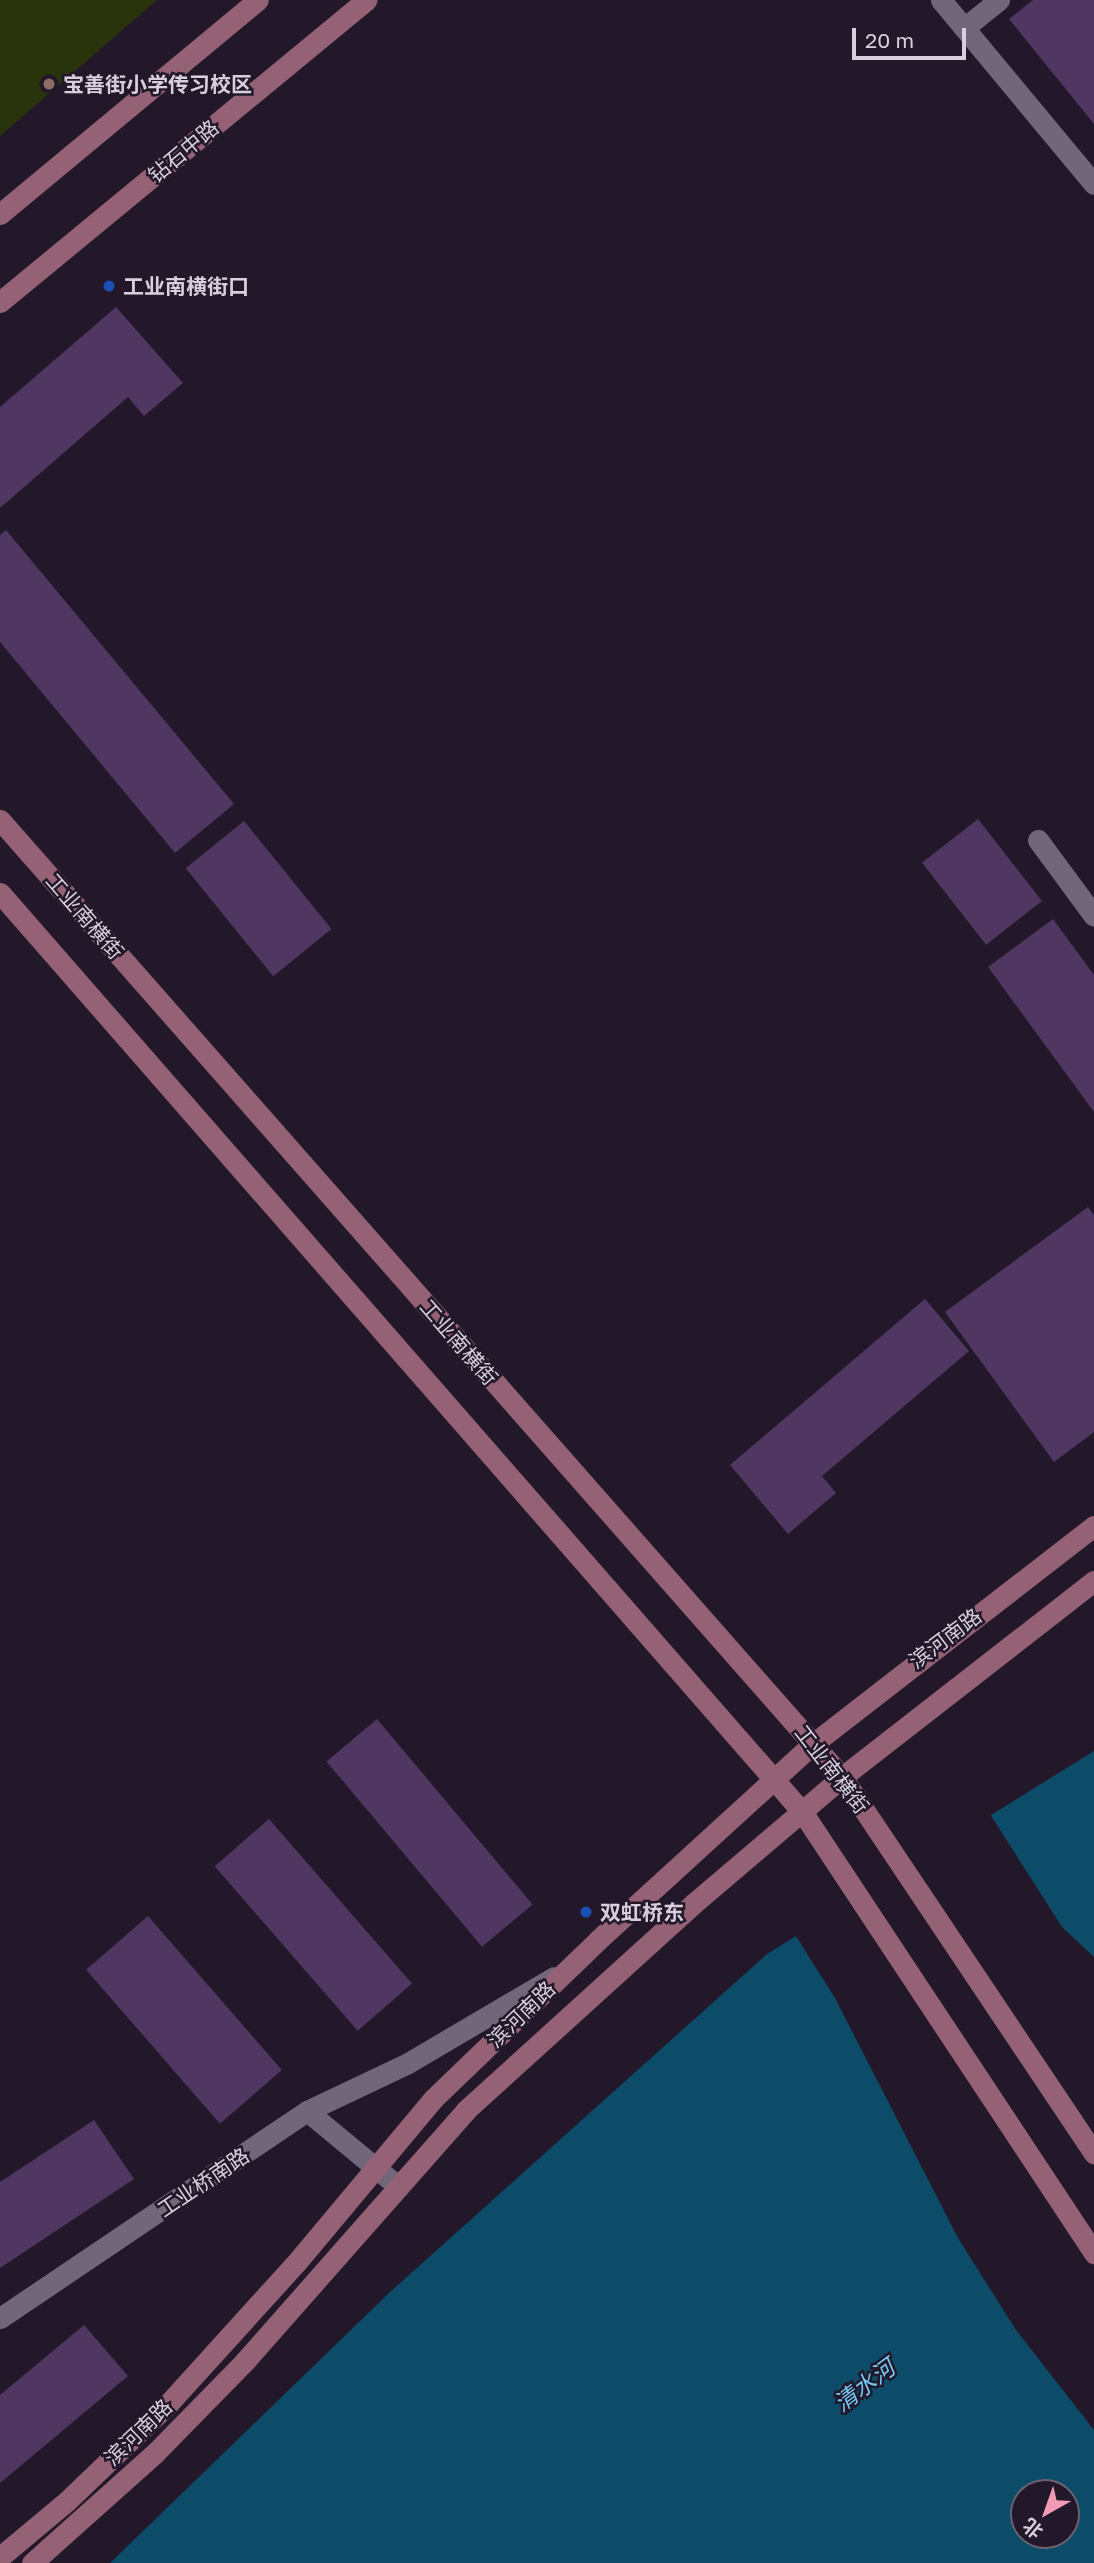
<!DOCTYPE html>
<html>
<head>
<meta charset="utf-8">
<style>
  body { margin:0 }
  #map { position:relative; width:1094px; height:2563px; overflow:hidden; background:#221829; font-family:"Golos Text","Noto Sans SC",sans-serif }
  div>[style] { position:absolute }
  [style*='--x'] { left:calc(var(--x)*1px); top:calc(var(--y)*1px); width:calc(var(--w)*1px); rotate:calc(var(--a)*1deg) }
  .green>* { inset:0; background:#29330c }
  .water>* { inset:0; background:#0c4c68 }
  .pier>* { inset:0; background:#221829 }
  .building>* { inset:0; background:#503761; transform-origin:0 0 }
  .service>* { height:21px; margin:-10.5px; padding:0 10.5px; transform-origin:10.5px; border-radius:10.5px; background:#71667a }
  .minor>* { height:21px; margin:-10.5px; padding:0 10.5px; transform-origin:10.5px; border-radius:10.5px; background:#71667a }
  .tertiary>* { height:21px; margin:-10.5px; padding:0 10.5px; transform-origin:10.5px; border-radius:10.5px; background:#71667a }
  .secondary>* { height:21px; margin:-10.5px; padding:0 10.5px; transform-origin:10.5px; border-radius:10.5px; background:#946274 }
  .dots>* { width:19px; height:19px; translate:-50% -50%; box-sizing:border-box; border:4px solid #221829; border-radius:50% }
  span { translate:-50% -50%; white-space:nowrap; text-align:center; line-height:1.15; -webkit-text-stroke:5px #221829; paint-order:stroke }
  .poi-label { font-size:21px; color:#d7d0dc; font-weight:700 }
  .left { translate:0 -50%; text-align:left }
  .street-label { font-size:21px; color:#d7d0dc }
  .water-label { font-size:23px; color:#73caf7; font-style:italic }
  .north { position:absolute; left:1010px; top:2479px; width:70px; height:70px; box-sizing:border-box; background:#221829; border:2px solid #6a6271; border-radius:50%; rotate:220deg; font-size:19px; font-weight:700; line-height:28px; text-align:center; color:#d7d0dc }
  .north::after { content:''; display:block; margin:auto; width:24px; height:32px; background:#f19ab3; clip-path:polygon(50% 0,100% 100%,50% 72%,0 100%) }
  .scale { position:absolute; left:852px; top:28px; width:114px; height:32px; box-sizing:border-box; border:4px solid #d7d0dc; border-top:0; padding-left:9px; font-size:21px; line-height:24px; white-space:nowrap; color:#d7d0dc; -webkit-text-stroke:5px #221829; paint-order:stroke }
</style>
</head>
<body>
<div id="map">
  <div class="green">
    <i style="clip-path:polygon(0 0,157px 0,0 136px)"></i>
  </div>
  <div class="water">
    <i style="clip-path:polygon(evenodd,1094px 1751px,1094px 2563px,110px 2563px,390px 2292px,767px 1954px,1094px 1751px,1024px 2493px,1066px 2493px,1066px 2535px,1024px 2535px,1024px 2493px)"></i>
  </div>
  <div class="pier">
    <i style="clip-path:polygon(988px 1811px,1062px 1927px,1094px 1957px,1094px 2430px,1016px 2330px,958px 2238px,835px 1998px,794px 1933px)"></i>
  </div>
  <div class="building">
    <i style="clip-path:polygon(1033px 0,1094px 0,1094px 124px,1009px 19px)"></i>
    <i style="clip-path:polygon(116px 307px,183px 383px,144px 416px,128px 397px,0 508px,0 407px)"></i>
    <i style="clip-path:polygon(6px 530px,234px 804px,175px 853px,0 642px,0 535px)"></i>
    <i style="left:978px;top:819px;width:104px;height:71px;rotate:52deg"></i>
    <i style="left:244px;top:821px;width:139px;height:75px;rotate:51deg"></i>
    <i style="clip-path:polygon(1053px 919px,1094px 975px,1094px 1112px,988px 967px)"></i>
    <i style="clip-path:polygon(1088px 1207px,1094px 1215px,1094px 1432px,1054px 1462px,945px 1312px)"></i>
    <i style="clip-path:polygon(925px 1299px,969px 1351px,822px 1476px,836px 1493px,788px 1534px,730px 1465px)"></i>
    <i style="left:377px;top:1719px;width:242px;height:66px;rotate:50deg"></i>
    <i style="left:269px;top:1819px;width:218px;height:72px;rotate:49deg"></i>
    <i style="left:148px;top:1916px;width:204px;height:82px;rotate:49deg"></i>
    <i style="clip-path:polygon(94px 2120px,134px 2179px,0 2268px,0 2182px)"></i>
    <i style="clip-path:polygon(84px 2325px,128px 2376px,0 2483px,0 2395px)"></i>
  </div>
  <div class="service">
    <i style="--x:307;--y:2111;--w:112;--a:-25.4"></i>
    <i style="--x:408;--y:2063;--w:169;--a:-30.5"></i>
  </div>
  <div class="minor">
    <i style="--x:964;--y:28;--w:45;--a:-38.7"></i>
    <i style="--x:1038;--y:840;--w:94;--a:53.6"></i>
  </div>
  <div class="tertiary">
    <i style="--x:941;--y:0;--w:239;--a:50.3"></i>
    <i style="--x:0;--y:2318;--w:370;--a:-34"></i>
    <i style="--x:307;--y:2111;--w:119;--a:39.6"></i>
  </div>
  <div class="secondary">
    <i style="--x:0;--y:214;--w:335;--a:-39.7"></i>
    <i style="--x:0;--y:302;--w:475;--a:-39.5"></i>
    <i style="--x:0;--y:820;--w:1275;--a:48.66"></i>
    <i style="--x:842;--y:1777;--w:453;--a:56.2"></i>
    <i style="--x:0;--y:893;--w:1221;--a:48.88"></i>
    <i style="--x:803;--y:1813;--w:528;--a:56.52"></i>
    <i style="--x:0;--y:2557;--w:87;--a:-39.9"></i>
    <i style="--x:67;--y:2501;--w:140;--a:-43.8"></i>
    <i style="--x:168;--y:2404;--w:190;--a:-47.8"></i>
    <i style="--x:296;--y:2263;--w:214;--a:-50.1"></i>
    <i style="--x:433;--y:2099;--w:229;--a:-43.9"></i>
    <i style="--x:598;--y:1940;--w:292;--a:-42.4"></i>
    <i style="--x:814;--y:1743;--w:354;--a:-37.8"></i>
    <i style="--x:32;--y:2563;--w:166;--a:-41.8"></i>
    <i style="--x:156;--y:2452;--w:127;--a:-45.6"></i>
    <i style="--x:245;--y:2361;--w:334;--a:-48.6"></i>
    <i style="--x:466;--y:2110;--w:307;--a:-42.2"></i>
    <i style="--x:693;--y:1904;--w:196;--a:-40.4"></i>
    <i style="--x:842;--y:1777;--w:319;--a:-37.9"></i>
  </div>
  <div class="dots">
    <i style="left:49px;top:84px;background:#8d6e63"></i>
    <i style="left:109px;top:286px;background:#1a4fb4"></i>
    <i style="left:586px;top:1912px;background:#1a4fb4"></i>
  </div>
  <div class="poi-label">
    <span class="left" style="left:63px;top:84px">宝善街小学传习校区</span>
    <span class="left" style="left:123px;top:286px">工业南横街口</span>
    <span class="left" style="left:600px;top:1912px">双虹桥东</span>
  </div>
  <div class="street-label">
    <span style="left:183px;top:151px;rotate:-40deg">钻石中路</span>
    <span style="left:85px;top:916px;rotate:49deg">工业南横街</span>
    <span style="left:459px;top:1342px;rotate:49deg">工业南横街</span>
    <span style="left:945px;top:1638px;rotate:-37deg">滨河南路</span>
    <span style="left:832px;top:1769px;rotate:52deg">工业南横街</span>
    <span style="left:521px;top:2014px;rotate:-44deg">滨河南路</span>
    <span style="left:203px;top:2182px;rotate:-34deg">工业桥南路</span>
    <span style="left:138px;top:2432px;rotate:-44deg">滨河南路</span>
  </div>
  <div class="water-label">
    <span style="left:864px;top:2385px;rotate:-37deg">清水河</span>
  </div>
  <div class="north">北</div>
  <div class="scale">20 m</div>
</div>
</body>
</html>
